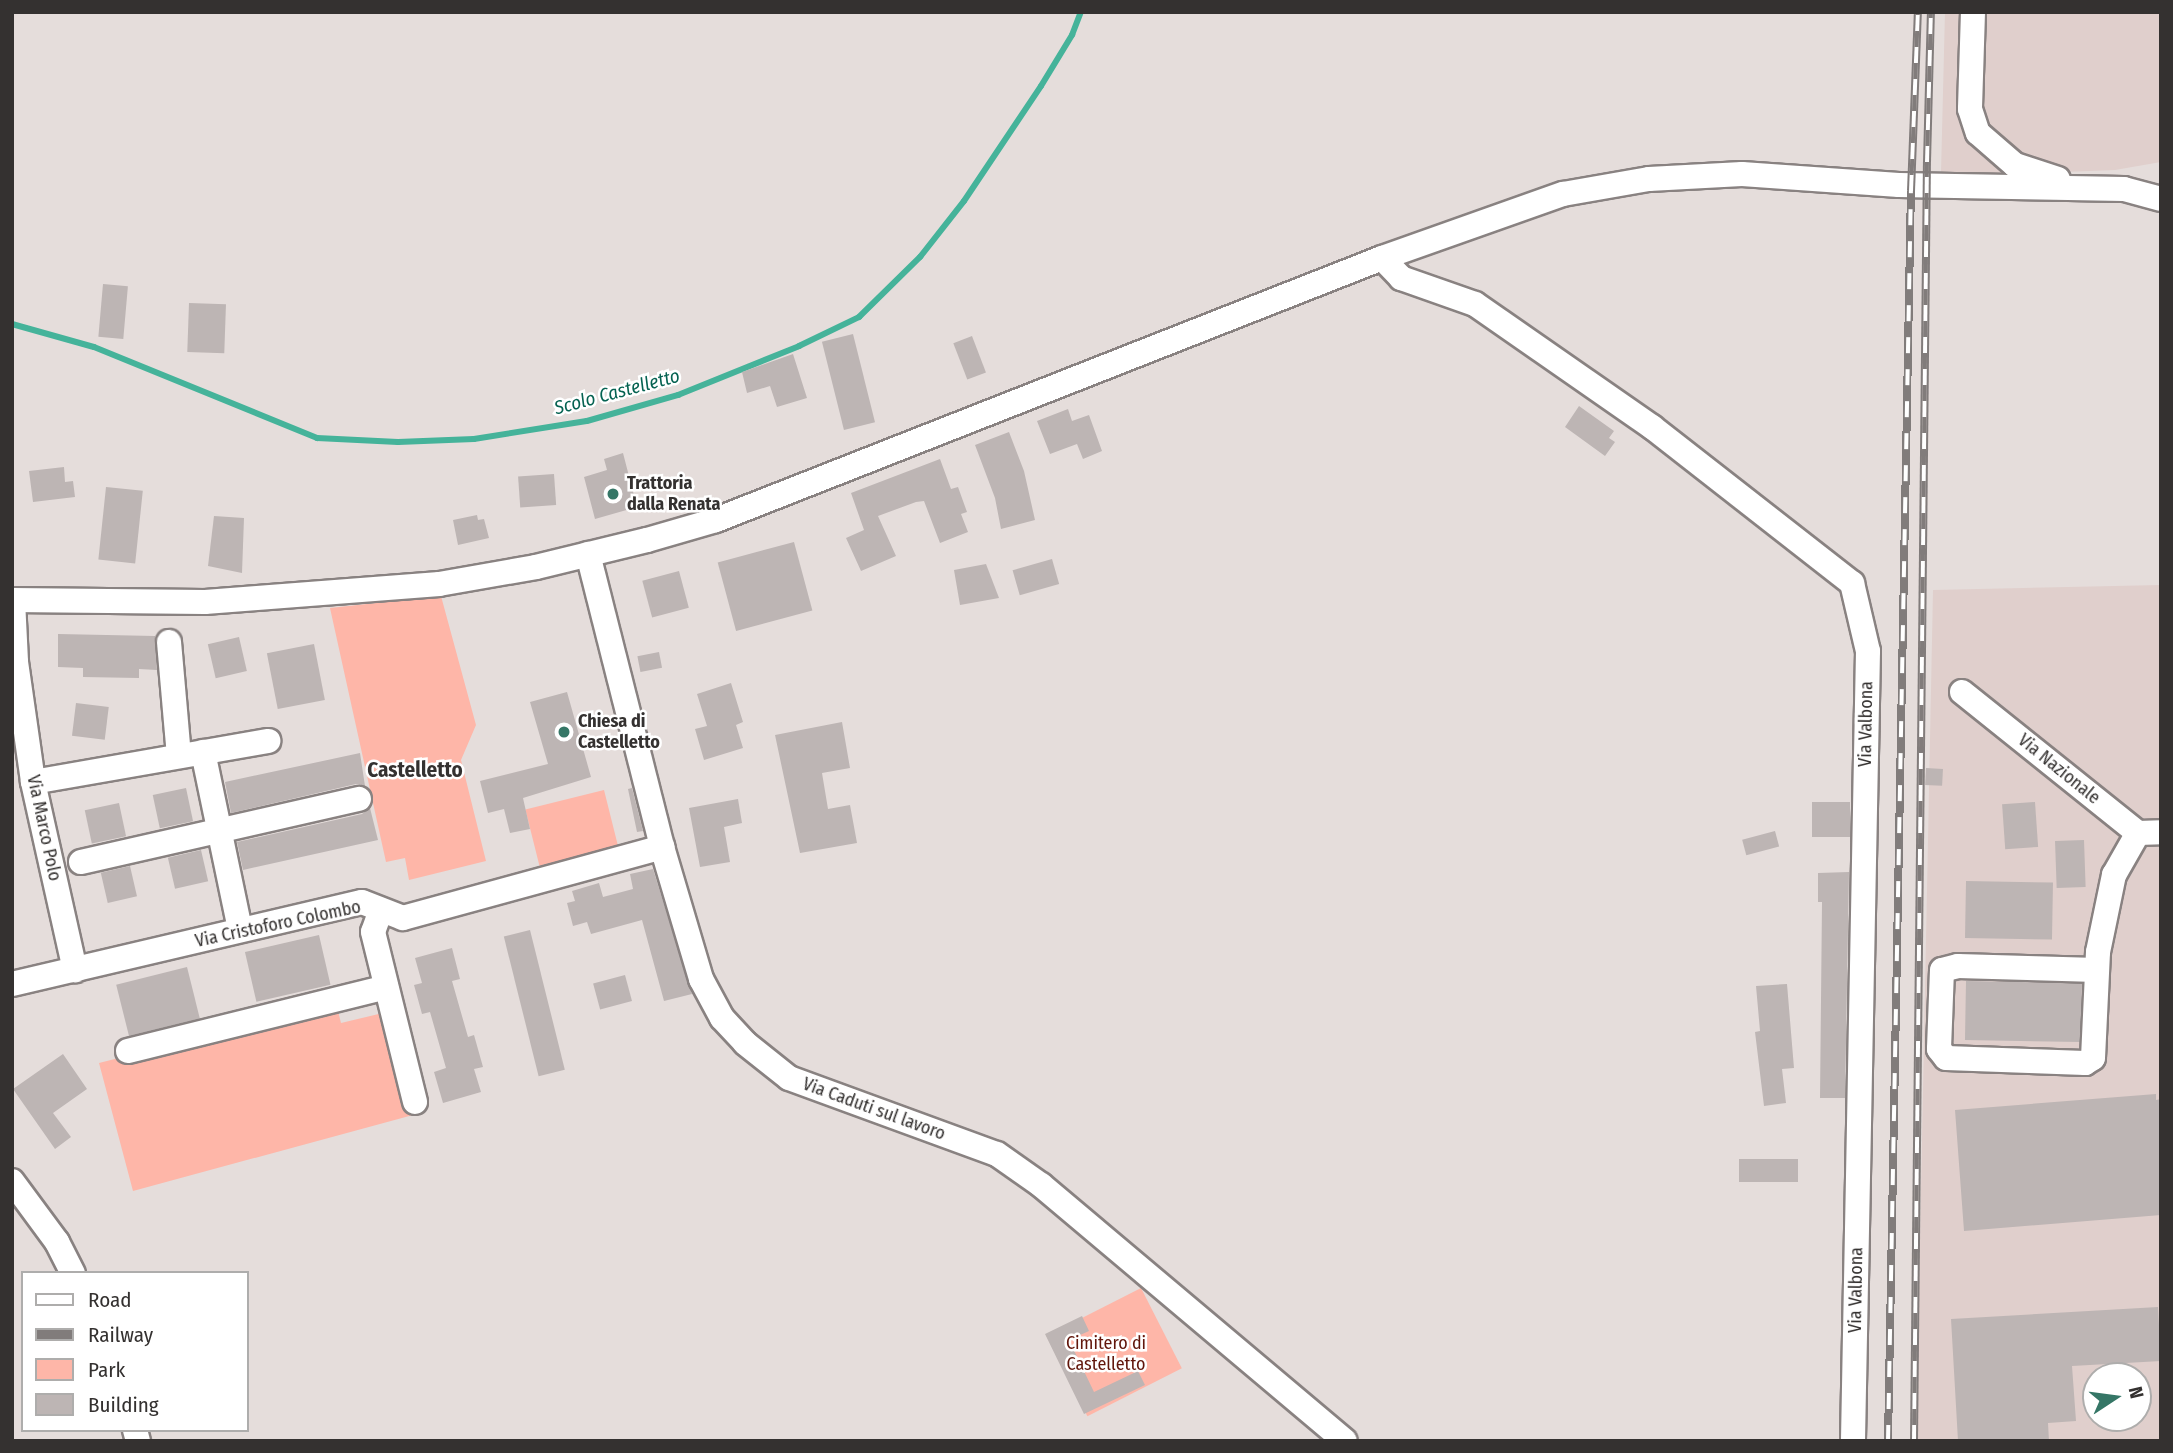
<!DOCTYPE html>
<html>
<head>
<meta charset="utf-8">
<style>
  body { margin:0 }
  #map { position:relative; width:2173px; height:1453px; overflow:hidden; background:#e5dddb; font-family:"Fira Sans Condensed",sans-serif }
  div>[style] { position:absolute }
  [style*='--x'] { left:calc(var(--x)*1px); top:calc(var(--y)*1px); width:calc(var(--w)*1px); rotate:calc(var(--a)*1deg) }
  .built>* { inset:0; background:#e0cfcc }
  .green>* { inset:0; background:#feb6a8; transform-origin:0 0 }
  .stream>* { height:6px; margin:-3px; padding:0 3px; transform-origin:3px; border-radius:3px; background:#45b39a }
  .building>* { inset:0; background:#bdb5b4; transform-origin:0 0 }
  .roads { filter:drop-shadow(2px 0 #898281) drop-shadow(-2px 0 #898281) drop-shadow(0 2px #898281) drop-shadow(0 -2px #898281) }
  .minor>* { height:24px; margin:-12px; padding:0 12px; transform-origin:12px; border-radius:12px; background:#fff }
  .rail>* { height:8px; margin-top:-4px; transform-origin:0; background:repeating-linear-gradient(90deg,#fff 0 16px,#817c7b 0 32px); box-sizing:border-box; border-block:2px solid #817c7b }
  .dots>* { width:19px; height:19px; translate:-50% -50%; box-sizing:border-box; border:4px solid #fff; border-radius:50% }
  span { translate:-50% -50%; white-space:nowrap; text-align:center; line-height:1.15; -webkit-text-stroke:5px #fff; paint-order:stroke }
  .poi-label { font-size:18px; color:#343130; font-weight:700 }
  .left { translate:0 -50%; text-align:left }
  .street-label { font-size:18px; color:#343130 }
  .park-label { font-size:18px; color:#61160b }
  .water-label { font-size:19px; color:#056251; font-style:italic }
  .quarter-label { font-size:21px; color:#343130; font-weight:700 }
  .frame { position:absolute; inset:0; border:14px solid #343130; pointer-events:none }
  .legend { position:absolute; left:21px; top:1271px; width:228px; height:161px; box-sizing:border-box; background:#fff; border:2px solid #aeadac; margin:0; padding:9px 12px; list-style:none; font-size:21px; color:#343130 }
  .legend li { display:flex; align-items:center; gap:14px; height:35px }
  .legend b { width:35px; border:2px solid #aeadac }
  .north { position:absolute; left:2082px; top:1362px; width:70px; height:70px; box-sizing:border-box; background:#fff; border:2px solid #aeadac; border-radius:50%; rotate:77deg; font-size:19px; font-weight:700; line-height:28px; text-align:center; color:#343130 }
  .north::after { content:''; display:block; margin:auto; width:24px; height:32px; background:#357666; clip-path:polygon(50% 0,100% 100%,50% 72%,0 100%) }
</style>
</head>
<body>
<div id="map">
  <div class="built">
    <i style="clip-path:polygon(1945px 12px,2161px 12px,2161px 162px,2115px 170px,2012px 174px,1941px 173px)"></i>
    <i style="clip-path:polygon(evenodd,2161px 585px,2161px 1441px,1916px 1441px,1933px 590px,2161px 585px,2096px 1376px,2138px 1376px,2138px 1418px,2096px 1418px,2096px 1376px)"></i>
  </div>
  <div class="green">
    <i style="clip-path:polygon(441px 596px,476px 725px,461px 760px,486px 861px,409px 880px,405px 858px,386px 862px,330px 608px)"></i>
    <i style="left:604px;top:790px;width:58px;height:81px;rotate:76deg"></i>
    <i style="clip-path:polygon(336px 1003px,341px 1023px,387px 1012px,413px 1115px,133px 1191px,99px 1063px)"></i>
    <i style="left:1141px;top:1288px;width:90px;height:106px;rotate:63deg"></i>
  </div>
  <div class="stream">
    <i style="--x:12;--y:324;--w:85;--a:15.7"></i>
    <i style="--x:94;--y:347;--w:241;--a:22.2"></i>
    <i style="--x:317;--y:438;--w:81;--a:2.8"></i>
    <i style="--x:398;--y:442;--w:76;--a:-2.3"></i>
    <i style="--x:474;--y:439;--w:114;--a:-9.1"></i>
    <i style="--x:587;--y:421;--w:95;--a:-15.9"></i>
    <i style="--x:678;--y:395;--w:131;--a:-22"></i>
    <i style="--x:799;--y:346;--w:67;--a:-25.8"></i>
    <i style="--x:859;--y:317;--w:86;--a:-44.5"></i>
    <i style="--x:920;--y:257;--w:71;--a:-51.8"></i>
    <i style="--x:964;--y:201;--w:138;--a:-56.2"></i>
    <i style="--x:1041;--y:86;--w:60;--a:-58.7"></i>
    <i style="--x:1072;--y:35;--w:25;--a:-69"></i>
  </div>
  <div class="building">
    <i style="left:103px;top:284px;width:25px;height:53px;rotate:5deg"></i>
    <i style="left:189px;top:303px;width:37px;height:49px;rotate:2deg"></i>
    <i style="left:853px;top:334px;width:91px;height:32px;rotate:76deg"></i>
    <i style="left:972px;top:336px;width:39px;height:20px;rotate:69deg"></i>
    <i style="clip-path:polygon(793px 354px,807px 398px,777px 407px,770px 386px,747px 393px,742px 372px)"></i>
    <i style="clip-path:polygon(1579px 406px,1614px 431px,1609px 438px,1615px 442px,1605px 456px,1565px 427px)"></i>
    <i style="clip-path:polygon(1068px 409px,1072px 421px,1089px 415px,1102px 451px,1083px 459px,1077px 444px,1050px 454px,1037px 421px)"></i>
    <i style="clip-path:polygon(1009px 432px,1024px 471px,1035px 520px,1001px 529px,995px 498px,975px 445px)"></i>
    <i style="clip-path:polygon(623px 453px,637px 507px,595px 519px,584px 477px,607px 470px,604px 459px)"></i>
    <i style="clip-path:polygon(940px 459px,951px 489px,958px 487px,967px 512px,961px 514px,968px 532px,940px 543px,924px 501px,916px 502px,878px 516px,896px 556px,861px 571px,846px 538px,864px 530px,851px 493px)"></i>
    <i style="clip-path:polygon(64px 467px,65px 482px,73px 481px,75px 497px,33px 502px,29px 471px)"></i>
    <i style="left:554px;top:474px;width:31px;height:36px;rotate:86deg"></i>
    <i style="left:106px;top:487px;width:37px;height:73px;rotate:6deg"></i>
    <i style="clip-path:polygon(477px 515px,478px 520px,484px 519px,489px 538px,458px 545px,453px 520px)"></i>
    <i style="clip-path:polygon(214px 516px,244px 518px,242px 573px,208px 566px)"></i>
    <i style="left:794px;top:542px;width:71px;height:79px;rotate:75deg"></i>
    <i style="left:1052px;top:559px;width:26px;height:41px;rotate:74deg"></i>
    <i style="clip-path:polygon(986px 564px,999px 598px,960px 605px,954px 570px)"></i>
    <i style="left:679px;top:571px;width:38px;height:38px;rotate:75deg"></i>
    <i style="clip-path:polygon(58px 634px,155px 636px,157px 670px,139px 669px,139px 678px,83px 677px,83px 668px,58px 667px)"></i>
    <i style="left:239px;top:637px;width:35px;height:32px;rotate:77deg"></i>
    <i style="left:314px;top:644px;width:57px;height:48px;rotate:79deg"></i>
    <i style="left:659px;top:652px;width:16px;height:22px;rotate:79deg"></i>
    <i style="clip-path:polygon(731px 683px,743px 722px,736px 725px,743px 748px,704px 760px,695px 729px,707px 726px,697px 694px)"></i>
    <i style="clip-path:polygon(567px 692px,591px 777px,523px 798px,530px 829px,510px 833px,504px 809px,488px 813px,480px 781px,548px 764px,530px 702px)"></i>
    <i style="left:76px;top:703px;width:33px;height:33px;rotate:7deg"></i>
    <i style="clip-path:polygon(842px 722px,850px 768px,822px 773px,828px 809px,850px 805px,857px 843px,800px 853px,775px 735px)"></i>
    <i style="clip-path:polygon(360px 753px,365px 786px,356px 784px,231px 813px,225px 782px)"></i>
    <i style="left:1926px;top:768px;width:17px;height:17px;rotate:3deg"></i>
    <i style="left:186px;top:788px;width:34px;height:34px;rotate:78deg"></i>
    <i style="clip-path:polygon(632px 788px,643px 831px,637px 832px,628px 789px)"></i>
    <i style="clip-path:polygon(738px 799px,742px 823px,724px 827px,730px 862px,700px 867px,689px 808px)"></i>
    <i style="left:1850px;top:802px;width:35px;height:38px;rotate:90deg"></i>
    <i style="left:2035px;top:802px;width:45px;height:33px;rotate:86deg"></i>
    <i style="left:119px;top:803px;width:34px;height:35px;rotate:78deg"></i>
    <i style="clip-path:polygon(370px 808px,378px 840px,243px 870px,237px 842px,362px 814px)"></i>
    <i style="left:1775px;top:831px;width:16px;height:34px;rotate:75deg"></i>
    <i style="left:2084px;top:840px;width:47px;height:29px;rotate:88deg"></i>
    <i style="left:201px;top:850px;width:32px;height:34px;rotate:77deg"></i>
    <i style="left:130px;top:866px;width:31px;height:30px;rotate:77deg"></i>
    <i style="clip-path:polygon(653px 869px,692px 994px,664px 1001px,642px 920px,591px 934px,587px 922px,573px 926px,567px 903px,575px 901px,572px 891px,599px 883px,603px 897px,633px 889px,630px 874px)"></i>
    <i style="clip-path:polygon(1849px 872px,1845px 1098px,1820px 1098px,1822px 902px,1818px 902px,1818px 873px)"></i>
    <i style="left:1966px;top:881px;width:87px;height:57px;rotate:1deg"></i>
    <i style="left:530px;top:930px;width:144px;height:27px;rotate:76deg"></i>
    <i style="left:319px;top:935px;width:51px;height:76px;rotate:77deg"></i>
    <i style="clip-path:polygon(452px 948px,460px 979px,452px 981px,468px 1037px,474px 1035px,483px 1067px,474px 1069px,481px 1092px,443px 1103px,434px 1072px,446px 1068px,430px 1012px,422px 1014px,414px 985px,422px 983px,415px 958px)"></i>
    <i style="left:187px;top:967px;width:53px;height:73px;rotate:76deg"></i>
    <i style="left:625px;top:975px;width:27px;height:33px;rotate:75deg"></i>
    <i style="left:1966px;top:981px;width:116px;height:59px;rotate:1deg"></i>
    <i style="clip-path:polygon(1787px 984px,1794px 1068px,1782px 1069px,1786px 1103px,1764px 1106px,1755px 1032px,1760px 1031px,1756px 986px)"></i>
    <i style="clip-path:polygon(63px 1054px,87px 1089px,53px 1113px,71px 1137px,55px 1149px,13px 1089px)"></i>
    <i style="clip-path:polygon(2156px 1094px,2156px 1100px,2161px 1099px,2161px 1215px,1964px 1231px,1955px 1110px)"></i>
    <i style="left:1798px;top:1159px;width:23px;height:59px;rotate:90deg"></i>
    <i style="clip-path:polygon(2158px 1307px,2161px 1361px,2072px 1366px,2076px 1421px,2048px 1423px,2049px 1441px,1958px 1441px,1951px 1319px)"></i>
    <i style="clip-path:polygon(1082px 1316px,1089px 1331px,1069px 1340px,1094px 1392px,1138px 1371px,1145px 1385px,1084px 1414px,1045px 1334px)"></i>
  </div>
  <div class="roads">
    <div class="minor">
      <i style="--x:1973;--y:12;--w:97;--a:91.8"></i>
      <i style="--x:1970;--y:109;--w:25;--a:72"></i>
      <i style="--x:1978;--y:133;--w:49;--a:40.9"></i>
      <i style="--x:2015;--y:165;--w:45;--a:18"></i>
      <i style="--x:1382;--y:258;--w:28;--a:46"></i>
      <i style="--x:1401;--y:278;--w:78;--a:19.4"></i>
      <i style="--x:1475;--y:304;--w:216;--a:34.8"></i>
      <i style="--x:1652;--y:427;--w:254;--a:38"></i>
      <i style="--x:1852;--y:583;--w:70;--a:76.8"></i>
      <i style="--x:1868;--y:651;--w:790;--a:91.09"></i>
      <i style="--x:588;--y:554;--w:302;--a:75.8"></i>
      <i style="--x:662;--y:847;--w:138;--a:73.5"></i>
      <i style="--x:701;--y:979;--w:44;--a:61.7"></i>
      <i style="--x:722;--y:1018;--w:34;--a:47"></i>
      <i style="--x:745;--y:1043;--w:56;--a:38.5"></i>
      <i style="--x:789;--y:1078;--w:221;--a:20.1"></i>
      <i style="--x:997;--y:1154;--w:54;--a:35.2"></i>
      <i style="--x:1041;--y:1185;--w:397;--a:40.1"></i>
      <i style="--x:12;--y:600;--w:193;--a:0.6"></i>
      <i style="--x:205;--y:602;--w:235;--a:-4.4"></i>
      <i style="--x:439;--y:584;--w:98;--a:-9.9"></i>
      <i style="--x:536;--y:567;--w:114;--a:-13.7"></i>
      <i style="--x:647;--y:540;--w:72;--a:-16.2"></i>
      <i style="--x:716;--y:520;--w:716;--a:-21.47"></i>
      <i style="--x:1382;--y:258;--w:192;--a:-19.5"></i>
      <i style="--x:1563;--y:194;--w:87;--a:-9.9"></i>
      <i style="--x:1649;--y:179;--w:93;--a:-3.1"></i>
      <i style="--x:1742;--y:174;--w:157;--a:4"></i>
      <i style="--x:1899;--y:185;--w:225;--a:1"></i>
      <i style="--x:2124;--y:189;--w:38;--a:15"></i>
      <i style="--x:13;--y:600;--w:62;--a:87.2"></i>
      <i style="--x:16;--y:662;--w:121;--a:81.9"></i>
      <i style="--x:33;--y:782;--w:193;--a:77.4"></i>
      <i style="--x:169;--y:642;--w:114;--a:85"></i>
      <i style="--x:1962;--y:692;--w:226;--a:38.7"></i>
      <i style="--x:2138;--y:833;--w:23;--a:-2"></i>
      <i style="--x:203;--y:752;--w:181;--a:78.2"></i>
      <i style="--x:33;--y:782;--w:239;--a:-9.9"></i>
      <i style="--x:81;--y:862;--w:285;--a:-12.8"></i>
      <i style="--x:381;--y:910;--w:23;--a:110"></i>
      <i style="--x:373;--y:932;--w:175;--a:76.1"></i>
      <i style="--x:2097;--y:970;--w:139;--a:-178.4"></i>
      <i style="--x:1958;--y:966;--w:16;--a:166"></i>
      <i style="--x:1942;--y:970;--w:79;--a:92.2"></i>
      <i style="--x:1939;--y:1049;--w:11;--a:52"></i>
      <i style="--x:1946;--y:1058;--w:139;--a:2.1"></i>
      <i style="--x:2085;--y:1063;--w:9;--a:-32"></i>
      <i style="--x:2093;--y:1058;--w:106;--a:-87.3"></i>
      <i style="--x:2098;--y:952;--w:79;--a:-78.3"></i>
      <i style="--x:2114;--y:875;--w:48;--a:-60.3"></i>
      <i style="--x:12;--y:984;--w:359;--a:-13.2"></i>
      <i style="--x:362;--y:902;--w:44;--a:21.3"></i>
      <i style="--x:403;--y:918;--w:269;--a:-15.3"></i>
      <i style="--x:128;--y:1051;--w:266;--a:-13.9"></i>
      <i style="--x:12;--y:1181;--w:76;--a:53.6"></i>
      <i style="--x:57;--y:1242;--w:35;--a:63"></i>
      <i style="--x:135;--y:1430;--w:11;--a:75"></i>
    </div>
  </div>
  <div class="rail">
    <i style="--x:1888;--y:1441;--w:1250;--a:-88.95"></i>
    <i style="--x:1911;--y:191;--w:179;--a:-87.8"></i>
    <i style="--x:1914;--y:1441;--w:1279;--a:-89.42"></i>
    <i style="--x:1927;--y:162;--w:150;--a:-88.5"></i>
  </div>
  <div class="dots">
    <i style="left:613px;top:494px;background:#357666"></i>
    <i style="left:564px;top:732px;background:#357666"></i>
  </div>
  <div class="poi-label">
    <span class="left" style="left:627px;top:494px">Trattoria<br>dalla Renata</span>
    <span class="left" style="left:578px;top:732px">Chiesa di<br>Castelletto</span>
  </div>
  <div class="street-label">
    <span style="left:1866px;top:724px;rotate:-89deg">Via Valbona</span>
    <span style="left:2059px;top:769px;rotate:39deg">Via Nazionale</span>
    <span style="left:44px;top:828px;rotate:78deg">Via Marco Polo</span>
    <span style="left:278px;top:924px;rotate:-12deg">Via Cristoforo Colombo</span>
    <span style="left:874px;top:1109px;rotate:20deg">Via Caduti sul lavoro</span>
    <span style="left:1856px;top:1290px;rotate:-89deg">Via Valbona</span>
  </div>
  <div class="park-label">
    <span style="left:1106px;top:1354px">Cimitero di<br>Castelletto</span>
  </div>
  <div class="water-label">
    <span style="left:617px;top:392px;rotate:-15deg">Scolo Castelletto</span>
  </div>
  <div class="quarter-label">
    <span style="left:415px;top:770px">Castelletto</span>
  </div>
  <div class="frame"></div>
  <ul class="legend">
  <li><b style="height:9px;background:#fff"></b>Road</li>
  <li><b style="height:9px;background:#817c7b"></b>Railway</li>
  <li><b style="height:19px;background:#feb6a8"></b>Park</li>
  <li><b style="height:19px;background:#bdb5b4"></b>Building</li>
  </ul>
  <div class="north">N</div>
</div>
</body>
</html>
